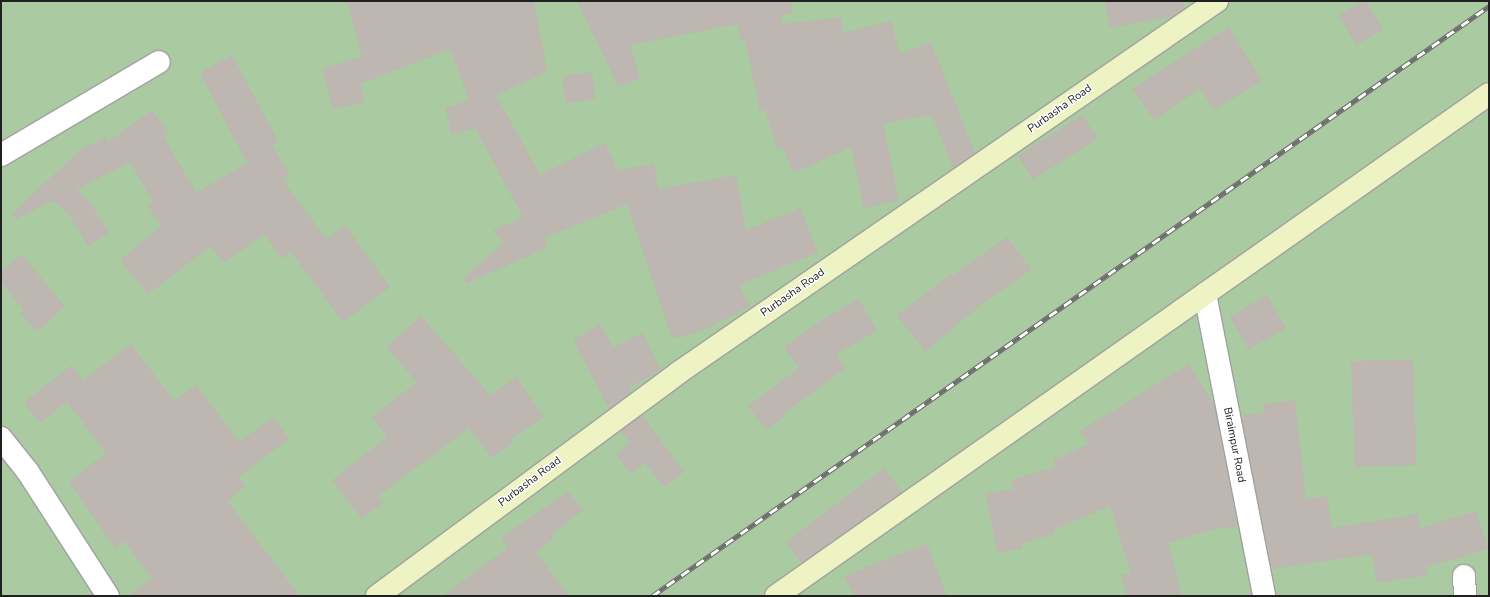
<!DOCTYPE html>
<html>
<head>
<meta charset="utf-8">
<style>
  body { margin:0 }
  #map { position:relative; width:1490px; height:597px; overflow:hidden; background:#f0eee8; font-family:"Nunito Sans",sans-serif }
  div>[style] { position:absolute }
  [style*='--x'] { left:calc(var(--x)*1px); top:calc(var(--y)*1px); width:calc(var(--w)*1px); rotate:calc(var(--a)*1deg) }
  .forest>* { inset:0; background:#aacaa1; transform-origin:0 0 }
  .building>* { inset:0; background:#bdb6b1; transform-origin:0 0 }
  .roads { filter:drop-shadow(1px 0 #a1a1a1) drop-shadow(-1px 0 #a1a1a1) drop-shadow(0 1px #a1a1a1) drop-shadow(0 -1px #a1a1a1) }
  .street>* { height:22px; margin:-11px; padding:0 11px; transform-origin:11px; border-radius:11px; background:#fff }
  .secondary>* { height:22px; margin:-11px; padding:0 11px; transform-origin:11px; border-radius:11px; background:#edf3c2 }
  .rail>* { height:4.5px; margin-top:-2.25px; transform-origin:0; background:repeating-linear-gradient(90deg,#fff 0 9px,#6e6e6e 0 18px); box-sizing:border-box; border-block:1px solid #6e6e6e }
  span { translate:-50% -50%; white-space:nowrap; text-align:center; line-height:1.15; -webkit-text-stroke:3px #fff; paint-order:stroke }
  .street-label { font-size:11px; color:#202020 }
  .frame { position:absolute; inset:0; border:2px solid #202020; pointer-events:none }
</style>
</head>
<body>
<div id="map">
  <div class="forest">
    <i style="left:1px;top:1px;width:1488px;height:595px"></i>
  </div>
  <div class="building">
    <i style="clip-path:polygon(347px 1px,534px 1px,547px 72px,496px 95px,540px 175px,605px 143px,618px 170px,654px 164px,658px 189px,736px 175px,746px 230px,800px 208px,818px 252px,739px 285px,750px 306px,700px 332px,672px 338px,627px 204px,544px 238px,548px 247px,467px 283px,464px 278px,503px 243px,493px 230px,523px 217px,475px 128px,452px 135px,445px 108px,469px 100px,450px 49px,360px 84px,365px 102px,333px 110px,322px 68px,362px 57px)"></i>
    <i style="clip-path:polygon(577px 1px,791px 1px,793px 13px,781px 15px,782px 24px,841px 17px,843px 33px,891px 21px,900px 54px,931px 42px,975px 153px,953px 168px,932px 115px,883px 123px,899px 200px,864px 208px,851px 147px,794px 173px,782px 147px,777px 149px,765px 110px,760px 111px,745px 40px,740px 40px,738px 24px,630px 45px,640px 79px,618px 86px)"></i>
    <i style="clip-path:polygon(1105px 1px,1183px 1px,1184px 9px,1174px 16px,1110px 28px)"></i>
    <i style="clip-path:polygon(1363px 1px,1366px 1px,1383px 30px,1356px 45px,1339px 15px)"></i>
    <i style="clip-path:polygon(1229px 27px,1262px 81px,1214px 110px,1200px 88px,1154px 120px,1132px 89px)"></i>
    <i style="clip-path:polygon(232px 55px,278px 141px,272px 145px,290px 176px,283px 180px,326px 239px,345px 225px,390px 287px,343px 322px,291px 252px,282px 259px,264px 234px,224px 263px,211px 246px,148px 294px,120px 260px,161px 226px,148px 206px,153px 202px,130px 162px,77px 189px,90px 203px,109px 233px,88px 246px,71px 218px,54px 200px,16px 219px,12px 214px,81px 149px,106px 137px,108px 142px,152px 110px,169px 133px,164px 137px,196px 193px,247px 163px,200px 73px)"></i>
    <i style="left:592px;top:72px;width:27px;height:30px;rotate:82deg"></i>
    <i style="left:1083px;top:115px;width:28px;height:77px;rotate:58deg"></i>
    <i style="clip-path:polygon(1007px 237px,1031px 270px,979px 306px,925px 352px,897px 315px,951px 274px,952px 276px)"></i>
    <i style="clip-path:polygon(22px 254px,65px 307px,37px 331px,20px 313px,24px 310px,1px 282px,1px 271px)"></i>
    <i style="left:1267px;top:295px;width:38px;height:43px;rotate:60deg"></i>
    <i style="clip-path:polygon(859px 299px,877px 331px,836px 354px,846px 368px,784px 413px,785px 416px,766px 430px,748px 406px,799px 368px,784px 347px,823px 319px)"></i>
    <i style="clip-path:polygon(421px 316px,490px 395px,516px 377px,544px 417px,511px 439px,514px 442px,492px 458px,469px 428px,378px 496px,383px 503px,362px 519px,332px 480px,387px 437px,372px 417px,417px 382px,386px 347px)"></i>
    <i style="clip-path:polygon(600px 324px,613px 347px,643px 333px,661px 370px,628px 388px,631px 393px,609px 409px,573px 340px)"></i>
    <i style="clip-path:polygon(131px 344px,174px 401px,196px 385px,239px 442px,273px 417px,289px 439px,238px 477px,246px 486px,227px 501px,300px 596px,129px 596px,152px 578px,124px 541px,115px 548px,69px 482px,106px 453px,67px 402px,40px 423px,24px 402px,72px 365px,83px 380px)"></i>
    <i style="left:1413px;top:359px;width:106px;height:62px;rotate:88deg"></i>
    <i style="clip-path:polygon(1189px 364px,1214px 404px,1238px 526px,1211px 530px,1168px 543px,1182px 596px,1126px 596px,1121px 575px,1131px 573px,1110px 506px,1053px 530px,1054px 534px,1021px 543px,1022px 549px,997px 553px,986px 494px,1014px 489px,1011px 480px,1056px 467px,1053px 460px,1089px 444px,1080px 431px)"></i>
    <i style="clip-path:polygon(1295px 400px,1306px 499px,1327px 496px,1332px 528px,1418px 514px,1420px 528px,1476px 511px,1488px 549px,1426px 567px,1428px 575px,1377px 583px,1372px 554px,1272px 569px,1241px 416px,1264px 412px,1263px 404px)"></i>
    <i style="clip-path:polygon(642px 415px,684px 472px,664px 487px,645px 463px,631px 474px,616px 454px,630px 443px,621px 431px)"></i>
    <i style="clip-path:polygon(884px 468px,902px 492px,801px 563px,786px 542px)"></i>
    <i style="clip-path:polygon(568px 491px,583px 510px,551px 535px,554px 539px,536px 552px,569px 596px,442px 596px,508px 548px,501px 538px)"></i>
    <i style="clip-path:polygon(927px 544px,947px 596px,855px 596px,844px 576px)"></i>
  </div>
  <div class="roads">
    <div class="street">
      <i style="--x:1;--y:155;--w:183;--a:-30.5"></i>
      <i style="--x:1205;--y:294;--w:308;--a:78.9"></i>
      <i style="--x:1;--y:438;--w:43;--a:51.5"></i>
      <i style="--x:28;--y:472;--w:148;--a:57.2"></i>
      <i style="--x:1464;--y:576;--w:20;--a:87"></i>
    </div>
    <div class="secondary">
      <i style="--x:377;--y:596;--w:375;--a:-36.5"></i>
      <i style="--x:678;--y:373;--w:655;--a:-34.61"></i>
      <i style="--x:776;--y:596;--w:872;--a:-35.15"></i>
    </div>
  </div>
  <div class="rail">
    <i style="--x:652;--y:596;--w:1024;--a:-35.18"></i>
  </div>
  <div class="street-label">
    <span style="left:1060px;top:109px;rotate:-35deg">Purbasha Road</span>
    <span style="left:793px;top:293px;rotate:-35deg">Purbasha Road</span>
    <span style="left:1234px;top:445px;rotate:79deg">Biraimpur Road</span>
    <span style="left:530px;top:482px;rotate:-37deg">Purbasha Road</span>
  </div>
  <div class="frame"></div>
</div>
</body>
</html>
